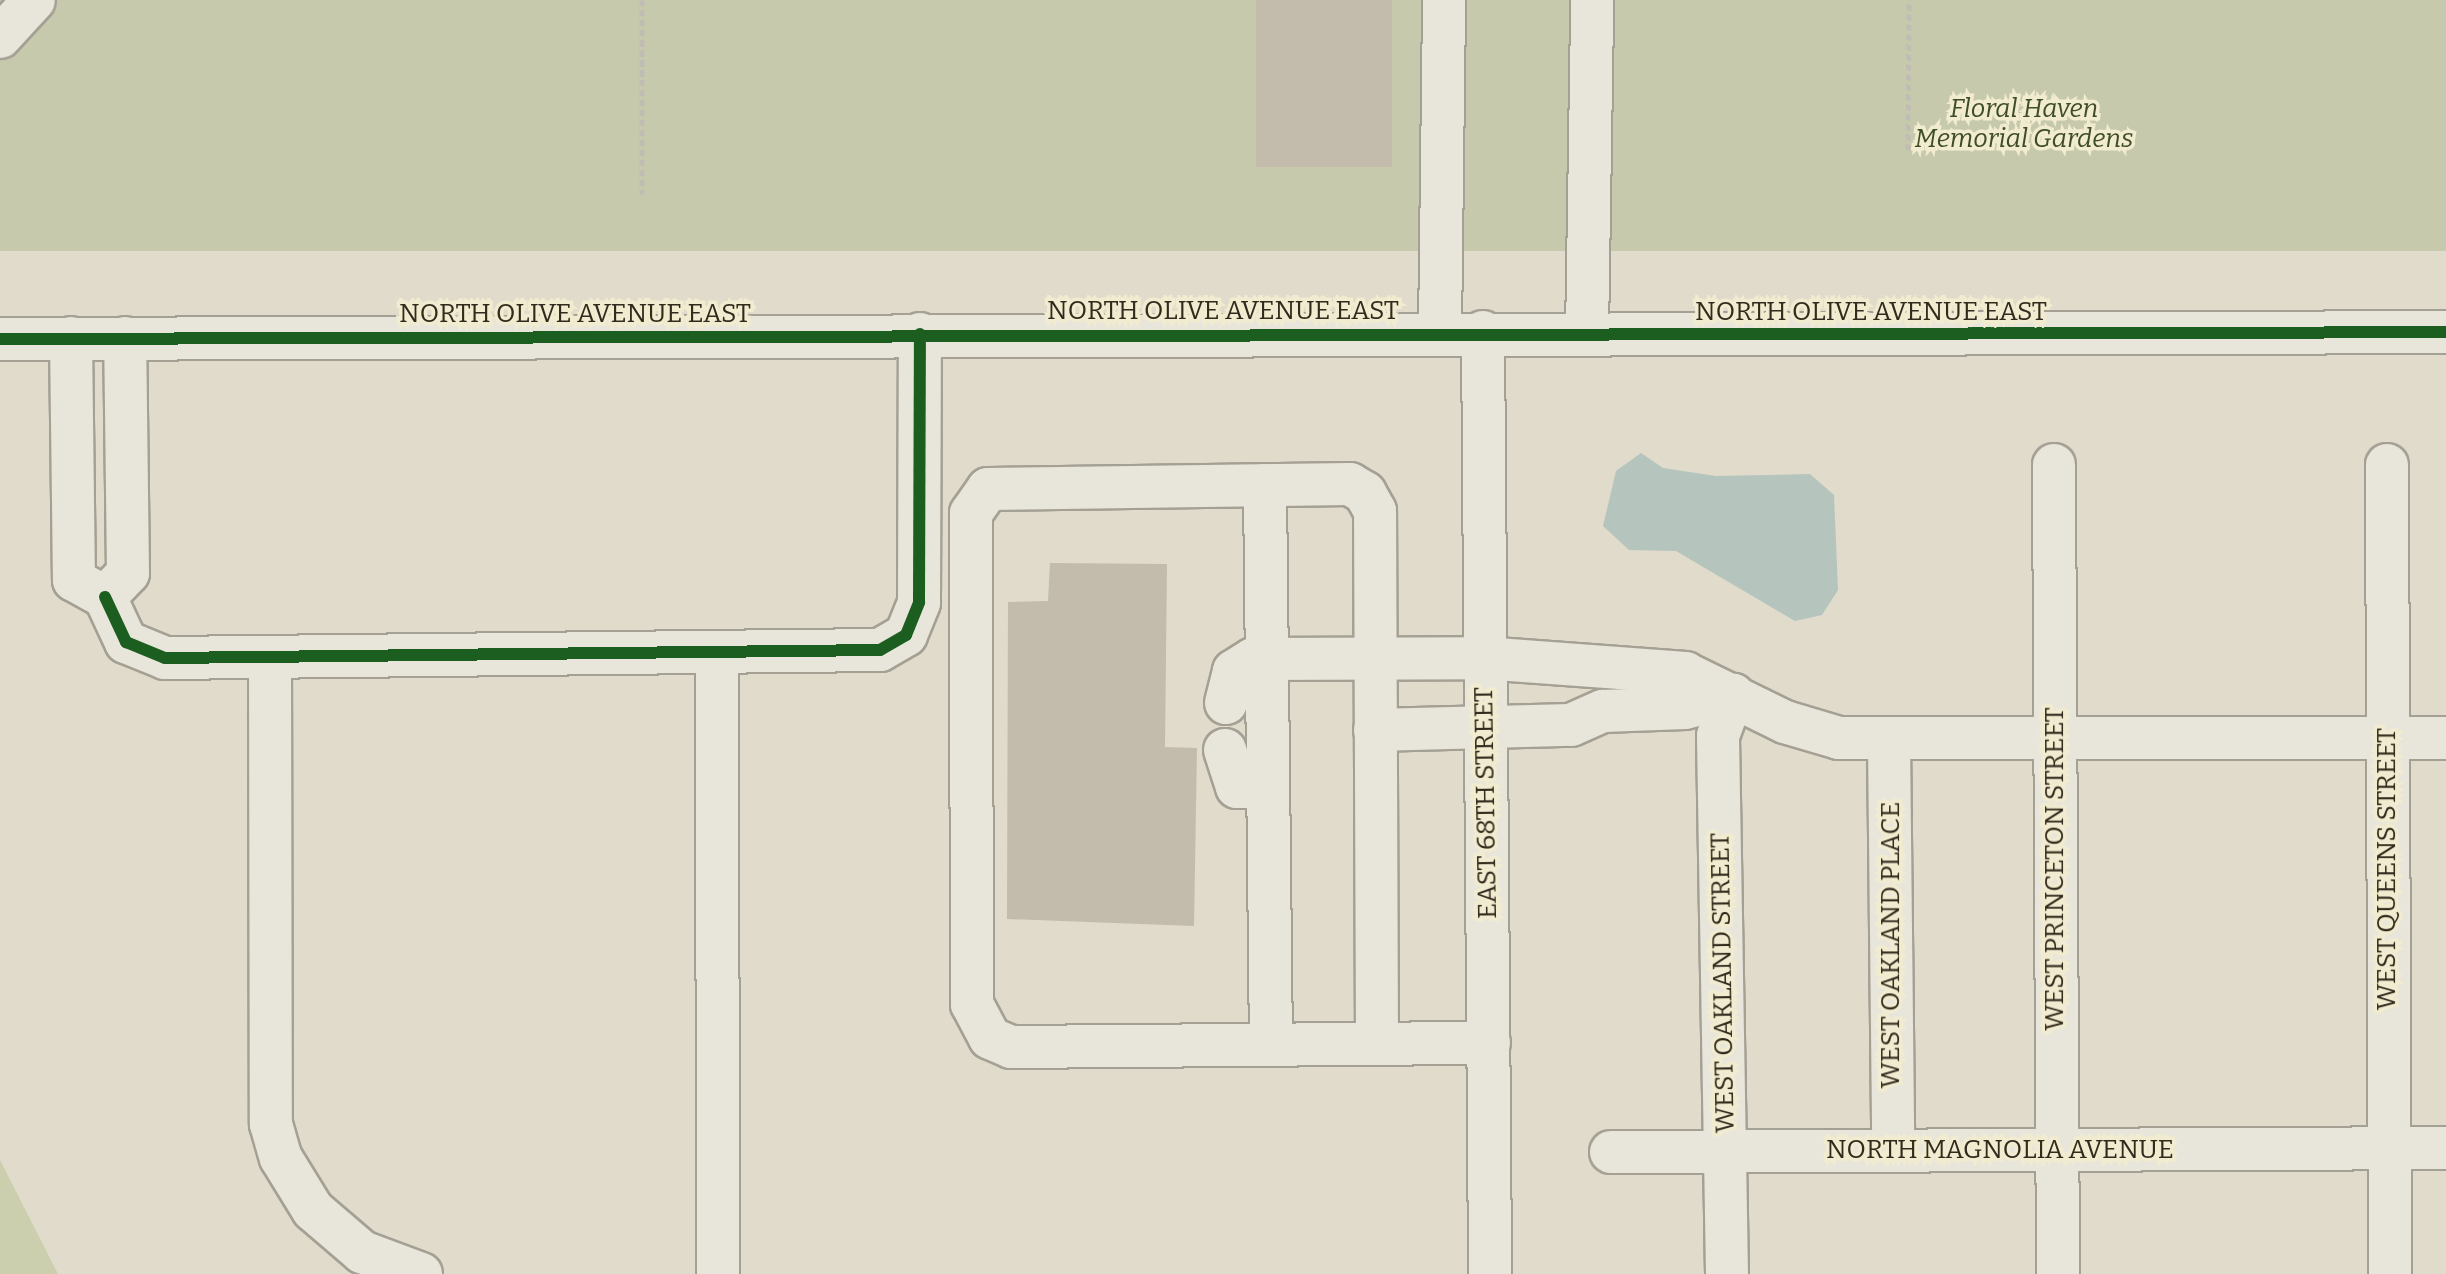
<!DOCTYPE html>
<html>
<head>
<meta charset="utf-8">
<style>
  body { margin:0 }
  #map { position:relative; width:2446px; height:1274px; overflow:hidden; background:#e0dbca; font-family:Bitter,serif }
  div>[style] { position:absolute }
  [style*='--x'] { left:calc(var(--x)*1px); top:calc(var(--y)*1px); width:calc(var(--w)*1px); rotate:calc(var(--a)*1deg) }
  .green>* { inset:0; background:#cccfae }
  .cemetery>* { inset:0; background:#c7c9ad; transform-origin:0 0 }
  .water>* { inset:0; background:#b5c5bd }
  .building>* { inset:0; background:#c3bbab; transform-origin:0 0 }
  .path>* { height:5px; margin-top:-2.5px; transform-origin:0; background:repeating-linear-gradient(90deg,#c1bdb3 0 6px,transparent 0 10px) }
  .roads { filter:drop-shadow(2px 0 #a5a094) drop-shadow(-2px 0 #a5a094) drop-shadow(0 2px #a5a094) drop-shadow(0 -2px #a5a094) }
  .minor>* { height:42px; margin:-21px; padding:0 21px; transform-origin:21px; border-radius:21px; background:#e8e5db }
  .cycleway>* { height:12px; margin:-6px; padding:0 6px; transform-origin:6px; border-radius:6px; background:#1b5e20 }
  span { translate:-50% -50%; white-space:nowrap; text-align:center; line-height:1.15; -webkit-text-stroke:7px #f1ebd0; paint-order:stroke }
  .park-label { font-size:26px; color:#3f4d26; font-style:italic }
  .street-label { font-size:26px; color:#322a1d }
</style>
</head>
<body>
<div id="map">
  <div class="green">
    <i style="clip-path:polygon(0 1160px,58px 1274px,0 1274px)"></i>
  </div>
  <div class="cemetery">
    <i style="left:0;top:0;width:2446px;height:251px"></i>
  </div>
  <div class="water">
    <i style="clip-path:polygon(1641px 453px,1663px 468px,1716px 476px,1810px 474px,1834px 495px,1838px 590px,1822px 615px,1795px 621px,1676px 551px,1629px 550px,1603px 526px,1616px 471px)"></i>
  </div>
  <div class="building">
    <i style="left:1256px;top:0;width:136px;height:167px"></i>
    <i style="clip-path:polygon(1050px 563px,1167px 564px,1165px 747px,1197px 748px,1194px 926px,1007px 919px,1008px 602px,1048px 601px)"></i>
  </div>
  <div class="path">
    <i style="--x:642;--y:0;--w:194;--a:90"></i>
    <i style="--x:1908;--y:150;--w:150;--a:-89.6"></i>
  </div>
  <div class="roads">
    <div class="minor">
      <i style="--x:0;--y:37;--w:50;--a:-47.4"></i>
      <i style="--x:1440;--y:332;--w:332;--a:-89.3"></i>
      <i style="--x:1483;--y:332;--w:942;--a:89.57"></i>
      <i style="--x:1587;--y:334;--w:334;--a:-89.1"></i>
      <i style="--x:71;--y:338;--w:242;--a:89.3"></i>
      <i style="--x:74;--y:580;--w:35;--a:29"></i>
      <i style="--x:105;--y:597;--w:33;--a:-46"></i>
      <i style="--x:128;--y:573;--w:235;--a:-90.7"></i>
      <i style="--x:0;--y:339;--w:2446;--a:-0.16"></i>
      <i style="--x:2054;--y:465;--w:809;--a:89.72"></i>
      <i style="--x:2387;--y:465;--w:809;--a:89.79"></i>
      <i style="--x:1265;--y:485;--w:560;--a:89.39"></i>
      <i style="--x:105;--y:597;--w:50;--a:65"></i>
      <i style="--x:126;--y:642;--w:42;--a:22.3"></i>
      <i style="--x:165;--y:658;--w:715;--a:-0.64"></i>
      <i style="--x:880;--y:650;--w:30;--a:-30"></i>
      <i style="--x:906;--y:635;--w:35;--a:-68"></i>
      <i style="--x:919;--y:602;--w:268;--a:-89.8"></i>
      <i style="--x:717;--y:655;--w:619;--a:89.91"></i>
      <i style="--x:270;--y:657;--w:467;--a:89.9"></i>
      <i style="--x:271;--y:1124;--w:35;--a:74"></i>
      <i style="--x:281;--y:1158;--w:61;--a:58.4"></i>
      <i style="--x:313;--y:1210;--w:65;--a:40.6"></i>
      <i style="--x:362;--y:1252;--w:63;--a:20.4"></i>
      <i style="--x:1226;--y:703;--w:33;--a:-76"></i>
      <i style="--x:1234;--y:671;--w:22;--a:-32"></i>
      <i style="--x:1253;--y:659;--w:230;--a:-0.2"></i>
      <i style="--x:1483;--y:658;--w:203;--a:4.2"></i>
      <i style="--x:1685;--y:673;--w:111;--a:26.1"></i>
      <i style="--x:1785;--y:722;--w:56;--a:16.5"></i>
      <i style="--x:1839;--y:738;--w:607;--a:0"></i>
      <i style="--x:1375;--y:730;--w:196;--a:-1.5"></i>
      <i style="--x:1571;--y:725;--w:35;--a:-24"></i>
      <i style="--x:1603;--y:711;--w:82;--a:-2.1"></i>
      <i style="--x:1685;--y:708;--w:50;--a:-15.2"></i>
      <i style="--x:1889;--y:740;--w:410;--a:89.4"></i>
      <i style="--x:1225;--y:750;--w:39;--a:72"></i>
      <i style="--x:1237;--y:787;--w:31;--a:0"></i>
      <i style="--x:1377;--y:1044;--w:533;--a:-90.21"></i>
      <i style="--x:1375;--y:511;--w:21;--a:-119"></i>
      <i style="--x:1365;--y:493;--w:17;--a:-149"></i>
      <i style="--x:1350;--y:484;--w:362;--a:179.2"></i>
      <i style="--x:988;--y:489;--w:29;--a:125"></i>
      <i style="--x:971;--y:513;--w:491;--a:89.9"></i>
      <i style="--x:972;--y:1004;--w:38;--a:62"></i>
      <i style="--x:990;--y:1038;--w:23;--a:23"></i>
      <i style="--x:1011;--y:1047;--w:478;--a:-0.5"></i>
      <i style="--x:1611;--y:1152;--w:835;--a:-0.27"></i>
      <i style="--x:1727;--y:1274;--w:538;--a:-90.96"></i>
      <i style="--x:1718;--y:736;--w:44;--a:-69.9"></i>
    </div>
  </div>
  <div class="cycleway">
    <i style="--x:0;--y:339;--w:2446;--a:-0.16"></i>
    <i style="--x:105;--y:597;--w:50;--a:65"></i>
    <i style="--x:126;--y:642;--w:42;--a:22.3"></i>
    <i style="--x:165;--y:658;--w:715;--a:-0.64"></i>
    <i style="--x:880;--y:650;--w:30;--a:-30"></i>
    <i style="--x:906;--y:635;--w:35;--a:-68"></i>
    <i style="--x:919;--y:602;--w:268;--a:-89.8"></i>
  </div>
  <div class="park-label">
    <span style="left:2024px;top:124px">Floral Haven<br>Memorial Gardens</span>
  </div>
  <div class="street-label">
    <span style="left:1223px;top:311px">NORTH OLIVE AVENUE EAST</span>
    <span style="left:1871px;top:312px">NORTH OLIVE AVENUE EAST</span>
    <span style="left:575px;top:314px">NORTH OLIVE AVENUE EAST</span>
    <span style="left:1486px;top:803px;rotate:-91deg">EAST 68TH STREET</span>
    <span style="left:2055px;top:869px;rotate:-90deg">WEST PRINCETON STREET</span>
    <span style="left:2387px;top:869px;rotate:-90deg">WEST QUEENS STREET</span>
    <span style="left:1891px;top:945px;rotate:-90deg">WEST OAKLAND PLACE</span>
    <span style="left:1723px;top:983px;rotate:-91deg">WEST OAKLAND STREET</span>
    <span style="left:2000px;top:1150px">NORTH MAGNOLIA AVENUE</span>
  </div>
</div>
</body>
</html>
